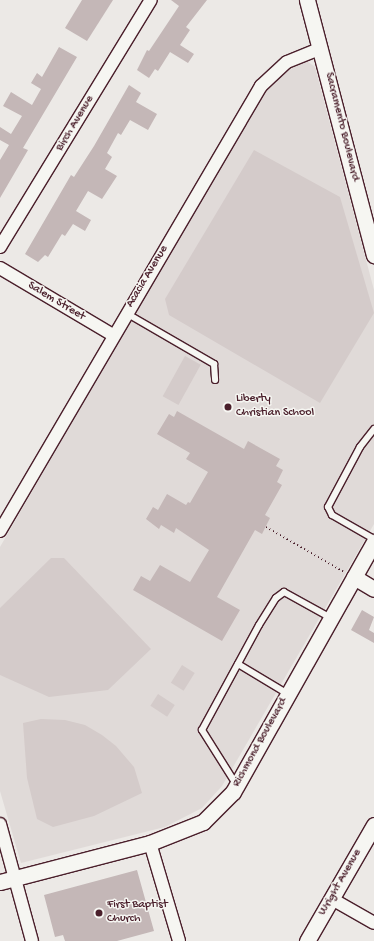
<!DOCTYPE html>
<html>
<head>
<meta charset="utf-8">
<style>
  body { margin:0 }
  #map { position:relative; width:374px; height:941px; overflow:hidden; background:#ece9e6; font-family:"Gochi Hand",sans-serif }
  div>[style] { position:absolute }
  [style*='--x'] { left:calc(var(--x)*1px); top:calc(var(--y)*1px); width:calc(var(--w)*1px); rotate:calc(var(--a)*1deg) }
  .built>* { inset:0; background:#e0dad8 }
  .green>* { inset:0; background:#d4cbca; transform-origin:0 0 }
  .building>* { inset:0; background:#c4b7b7 }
  .path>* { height:2px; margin-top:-1px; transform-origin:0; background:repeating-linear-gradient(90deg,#4a1f2b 0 1px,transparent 0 4px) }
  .roads { filter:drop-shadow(1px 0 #4a1f2b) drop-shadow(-1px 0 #4a1f2b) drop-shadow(0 1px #4a1f2b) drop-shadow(0 -1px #4a1f2b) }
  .service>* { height:6px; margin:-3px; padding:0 3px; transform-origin:3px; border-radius:3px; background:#f6f6f2 }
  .minor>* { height:12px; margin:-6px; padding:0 6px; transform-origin:6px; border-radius:6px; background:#f6f6f2 }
  .tertiary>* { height:15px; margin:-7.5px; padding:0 7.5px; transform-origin:7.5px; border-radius:7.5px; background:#f6f6f2 }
  .dots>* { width:11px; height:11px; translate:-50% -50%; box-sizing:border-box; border:2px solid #f6f6f2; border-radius:50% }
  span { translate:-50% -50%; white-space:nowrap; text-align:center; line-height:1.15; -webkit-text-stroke:3px #f6f6f2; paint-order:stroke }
  .street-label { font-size:12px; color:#4a1f2b }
  .poi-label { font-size:12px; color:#4a1f2b }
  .left { translate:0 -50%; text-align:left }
</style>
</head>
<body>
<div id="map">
  <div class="built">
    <i style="clip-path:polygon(307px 61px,315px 67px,374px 290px,374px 524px,222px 786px,202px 808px,165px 827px,21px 863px,0 791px,0 547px,264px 90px,287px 68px)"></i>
  </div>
  <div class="green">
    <i style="clip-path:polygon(254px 150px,340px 197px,374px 313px,320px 403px,169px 315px,165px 299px)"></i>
    <i style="left:185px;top:356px;width:18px;height:46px;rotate:29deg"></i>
    <i style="clip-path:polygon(51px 558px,64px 558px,151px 649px,108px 690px,49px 697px,0 675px,0 608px)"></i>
    <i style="left:182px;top:665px;width:15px;height:21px;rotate:32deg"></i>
    <i style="left:158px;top:694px;width:20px;height:14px;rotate:33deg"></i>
    <i style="clip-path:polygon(41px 719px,65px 720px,85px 725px,102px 735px,116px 746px,134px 767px,142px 793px,94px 816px,53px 827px,37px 819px,27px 778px,23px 723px)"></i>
  </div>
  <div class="building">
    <i style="clip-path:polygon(82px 0,113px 0,87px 41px,65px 28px)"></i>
    <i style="clip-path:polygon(171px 0,207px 0,186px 27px,190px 30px,180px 45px,194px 54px,188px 63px,170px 52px,158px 71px,155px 69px,149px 78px,137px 70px,147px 50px,149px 51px,179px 6px)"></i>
    <i style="clip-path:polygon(59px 47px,77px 57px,23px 148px,28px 150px,0 198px,0 160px,9px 145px,0 140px,0 127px,11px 134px,22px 116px,3px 106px,11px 92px,32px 105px,41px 89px,31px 83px,37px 73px,42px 77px)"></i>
    <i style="clip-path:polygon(129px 85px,141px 93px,136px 102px,157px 114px,148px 130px,130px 120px,121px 135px,118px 133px,107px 153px,112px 157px,105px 169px,117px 176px,102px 199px,88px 191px,76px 211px,91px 220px,85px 231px,73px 224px,65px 236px,62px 234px,48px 257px,45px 255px,38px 262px,25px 254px,71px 175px,74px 177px,94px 146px)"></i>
    <i style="clip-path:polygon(177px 411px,244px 449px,248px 441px,280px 459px,276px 466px,283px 470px,277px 482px,282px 485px,265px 515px,270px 518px,262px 534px,255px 530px,217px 597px,240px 610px,222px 641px,133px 590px,141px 576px,150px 581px,160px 565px,190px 582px,209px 550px,176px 528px,174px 533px,161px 525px,159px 529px,146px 519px,153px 507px,158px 510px,167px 494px,186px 505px,188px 502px,190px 503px,208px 472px,186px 459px,190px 453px,157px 434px,169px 414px,174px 417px)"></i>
    <i style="clip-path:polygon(362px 610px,374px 617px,369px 630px,374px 633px,374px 643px,351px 630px)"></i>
    <i style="clip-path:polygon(137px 870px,154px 931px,117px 941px,65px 941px,63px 935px,55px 937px,44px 895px)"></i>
  </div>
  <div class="path">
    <i style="--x:266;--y:527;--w:90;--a:30"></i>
  </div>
  <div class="roads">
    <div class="service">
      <i style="--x:126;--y:313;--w:102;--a:30.1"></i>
      <i style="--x:214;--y:364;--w:16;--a:86"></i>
      <i style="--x:374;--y:429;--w:23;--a:128"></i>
      <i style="--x:360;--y:447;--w:68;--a:118.1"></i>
      <i style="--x:328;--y:507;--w:9;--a:63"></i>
      <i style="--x:332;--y:515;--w:48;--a:29.7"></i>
      <i style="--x:238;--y:664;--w:58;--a:31"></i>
      <i style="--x:236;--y:784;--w:64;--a:-122.2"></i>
      <i style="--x:202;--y:730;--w:119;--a:-61.5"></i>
      <i style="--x:259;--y:625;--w:32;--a:-58"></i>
      <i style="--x:276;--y:598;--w:10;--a:-37"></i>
      <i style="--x:284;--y:592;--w:54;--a:29"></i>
    </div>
    <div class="minor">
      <i style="--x:0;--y:247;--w:289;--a:-58.6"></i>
      <i style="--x:0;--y:268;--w:131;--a:30.7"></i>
      <i style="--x:0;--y:531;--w:516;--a:-59.61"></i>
      <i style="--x:261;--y:86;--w:35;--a:-43"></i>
      <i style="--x:287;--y:62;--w:37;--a:-22"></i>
      <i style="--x:0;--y:824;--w:121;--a:74.7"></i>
      <i style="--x:150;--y:843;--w:102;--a:73.5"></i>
      <i style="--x:332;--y:899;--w:48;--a:29.7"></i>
    </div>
    <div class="tertiary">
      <i style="--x:307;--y:0;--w:264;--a:75.3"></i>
      <i style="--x:354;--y:577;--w:23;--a:31"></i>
      <i style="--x:0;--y:882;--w:155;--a:-14.6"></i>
      <i style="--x:150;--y:843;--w:57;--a:-21.6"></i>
      <i style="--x:203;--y:822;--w:42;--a:-45"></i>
      <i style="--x:233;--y:792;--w:287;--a:-60.6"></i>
      <i style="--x:307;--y:941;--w:134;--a:-60"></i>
    </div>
  </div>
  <div class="dots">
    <i style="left:228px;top:407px;background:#4a1f2b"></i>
    <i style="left:99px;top:913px;background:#4a1f2b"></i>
  </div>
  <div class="street-label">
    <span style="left:76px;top:124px;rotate:-59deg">Birch Avenue</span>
    <span style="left:341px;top:127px;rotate:76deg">Sacramento Boulevard</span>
    <span style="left:148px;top:277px;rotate:-59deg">Acacia Avenue</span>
    <span style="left:56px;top:302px;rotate:31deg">Salem Street</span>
    <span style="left:261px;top:743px;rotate:-61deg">Richmond Boulevard</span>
    <span style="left:341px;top:883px;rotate:-60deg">Wright Avenue</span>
  </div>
  <div class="poi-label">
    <span class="left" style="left:236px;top:407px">Liberty<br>Christian School</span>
    <span class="left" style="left:107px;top:913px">First Baptist<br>Church</span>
  </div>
</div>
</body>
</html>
